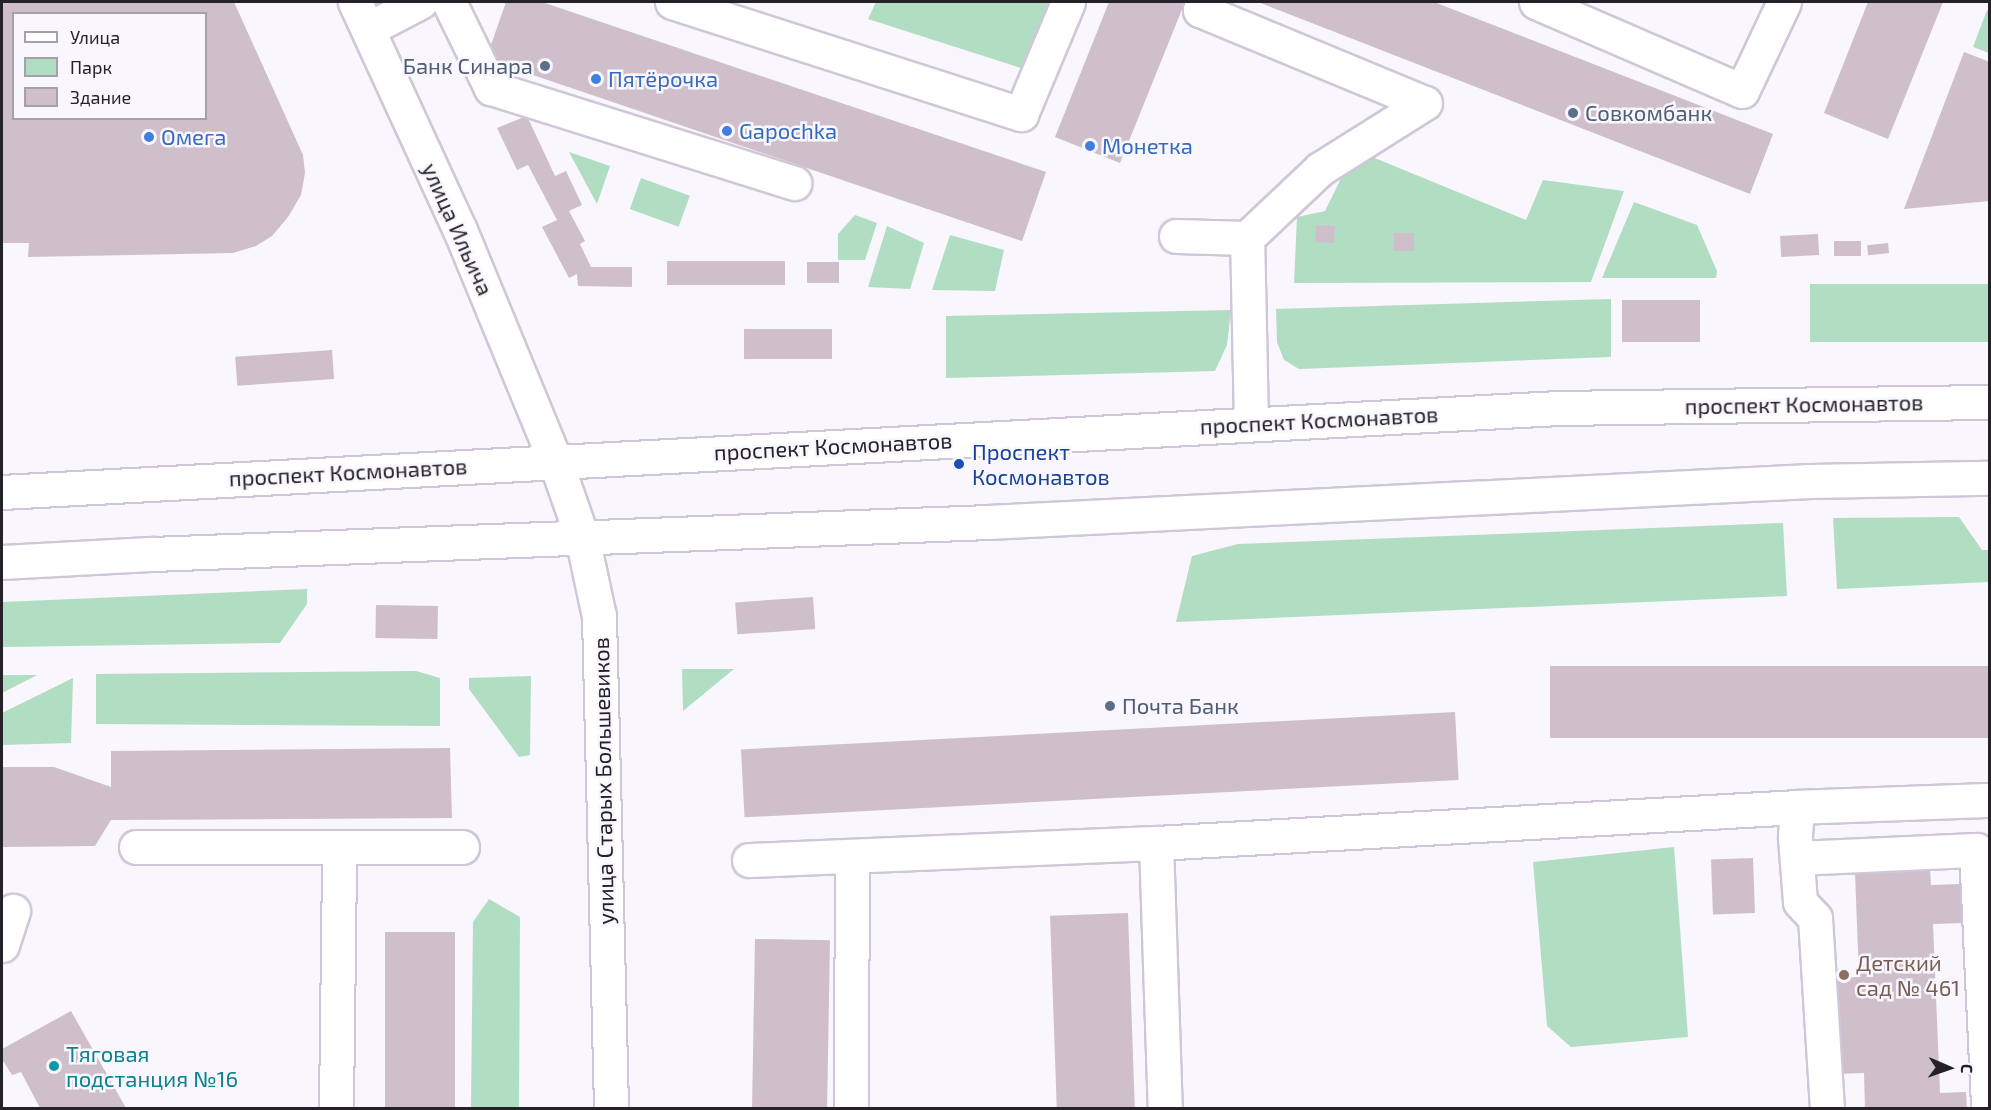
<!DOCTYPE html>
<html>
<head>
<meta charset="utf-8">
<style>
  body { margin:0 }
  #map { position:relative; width:1991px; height:1110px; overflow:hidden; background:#f9f6fd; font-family:"Exo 2",sans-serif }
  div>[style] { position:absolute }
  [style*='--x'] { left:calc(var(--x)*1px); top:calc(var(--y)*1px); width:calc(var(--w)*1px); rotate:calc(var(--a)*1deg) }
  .green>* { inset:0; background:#b1ddc3; transform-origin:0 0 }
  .building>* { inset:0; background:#cebfcb; transform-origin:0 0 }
  .roads { filter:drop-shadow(2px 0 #cfc7d7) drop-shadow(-2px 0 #cfc7d7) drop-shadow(0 2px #cfc7d7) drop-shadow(0 -2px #cfc7d7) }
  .minor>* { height:33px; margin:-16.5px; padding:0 16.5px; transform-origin:16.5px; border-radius:16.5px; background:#fff }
  .major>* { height:33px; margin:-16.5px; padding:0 16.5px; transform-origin:16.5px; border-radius:16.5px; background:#fff }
  .dots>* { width:16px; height:16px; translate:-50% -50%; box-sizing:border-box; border:3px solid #f9f6fd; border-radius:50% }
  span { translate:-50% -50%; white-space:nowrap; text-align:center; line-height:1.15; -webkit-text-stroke:5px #f9f6fd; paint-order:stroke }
  .service-label { font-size:22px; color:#4e5e75 }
  .right { translate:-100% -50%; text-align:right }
  .left { translate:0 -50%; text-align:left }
  .shop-label { font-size:22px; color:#366cbe }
  .street-label { font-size:22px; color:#242128 }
  .transit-label { font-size:22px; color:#164399 }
  .education-label { font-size:22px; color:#785e54 }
  .culture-label { font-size:22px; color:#0d838f }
  .frame { position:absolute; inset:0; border:3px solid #242128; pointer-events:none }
  .legend { position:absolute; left:12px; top:12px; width:195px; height:108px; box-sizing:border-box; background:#f9f6fd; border:2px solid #a4a1a8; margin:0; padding:8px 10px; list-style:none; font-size:18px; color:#242128 }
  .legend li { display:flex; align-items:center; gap:12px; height:30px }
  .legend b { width:30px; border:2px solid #a4a1a8 }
  .north { position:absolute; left:1919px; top:1038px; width:60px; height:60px; -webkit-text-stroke:4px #f9f6fd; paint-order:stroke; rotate:92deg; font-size:16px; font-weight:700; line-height:24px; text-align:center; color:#242128 }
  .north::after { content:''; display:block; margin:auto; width:21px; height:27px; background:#242128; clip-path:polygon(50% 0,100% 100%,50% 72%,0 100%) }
</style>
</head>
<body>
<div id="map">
  <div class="green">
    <i style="clip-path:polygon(876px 2px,1053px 2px,1024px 69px,868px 19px)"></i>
    <i style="clip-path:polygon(1987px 10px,1989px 11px,1989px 53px,1973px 47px)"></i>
    <i style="clip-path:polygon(1355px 150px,1526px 220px,1543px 180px,1624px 191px,1591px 282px,1294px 283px,1297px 217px,1325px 211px)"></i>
    <i style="clip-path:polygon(569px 152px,610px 166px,597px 204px)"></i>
    <i style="left:641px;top:178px;width:52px;height:33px;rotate:20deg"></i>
    <i style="clip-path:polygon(1634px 202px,1697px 225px,1717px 271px,1716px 278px,1602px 278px)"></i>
    <i style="clip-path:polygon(855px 215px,877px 223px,865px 260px,838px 260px,838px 234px)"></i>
    <i style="clip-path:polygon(887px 226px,924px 243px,910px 289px,868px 287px)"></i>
    <i style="clip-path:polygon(950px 235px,1004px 250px,995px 291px,932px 290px)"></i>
    <i style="left:1989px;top:284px;width:58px;height:179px;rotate:90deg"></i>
    <i style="clip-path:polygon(1611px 299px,1611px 357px,1299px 369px,1284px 360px,1277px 342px,1276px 309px)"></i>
    <i style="clip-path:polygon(1231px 310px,1227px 345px,1215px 371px,946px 378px,946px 316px)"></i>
    <i style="clip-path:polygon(1959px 517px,1982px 550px,1989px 550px,1989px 582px,1837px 589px,1833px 518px)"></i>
    <i style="clip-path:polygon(1783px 523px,1787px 596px,1176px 622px,1192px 556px,1238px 544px)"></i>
    <i style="clip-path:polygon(307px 589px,307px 604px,280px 643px,2px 647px,2px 602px)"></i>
    <i style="clip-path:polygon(682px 669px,734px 669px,683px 711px)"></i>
    <i style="clip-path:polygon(416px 671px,440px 678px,440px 726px,96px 724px,96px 674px)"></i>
    <i style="clip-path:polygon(2px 675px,37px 675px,2px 693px)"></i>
    <i style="clip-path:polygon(531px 676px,530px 755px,519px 757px,469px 689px,469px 678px)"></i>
    <i style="clip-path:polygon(73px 678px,71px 743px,2px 745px,2px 713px)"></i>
    <i style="clip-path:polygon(1674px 847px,1688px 1037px,1571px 1047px,1547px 1026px,1533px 862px)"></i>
    <i style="clip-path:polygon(489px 899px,520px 917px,519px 1108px,471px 1108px,473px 922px)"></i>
  </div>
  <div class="building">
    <i style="clip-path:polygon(evenodd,2px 2px,234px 2px,303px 155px,305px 173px,301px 195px,288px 217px,272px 236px,256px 246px,233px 253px,28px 257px,29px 243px,2px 243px,2px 2px,14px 14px,206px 14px,206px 118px,14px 118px,14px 14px)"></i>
    <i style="clip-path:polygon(506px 2px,542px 2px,1046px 172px,1022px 241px,486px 59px)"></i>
    <i style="clip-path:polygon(1109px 2px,1185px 2px,1120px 163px,1055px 137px)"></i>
    <i style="clip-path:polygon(1258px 2px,1434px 2px,1773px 134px,1750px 194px)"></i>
    <i style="clip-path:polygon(1868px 2px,1943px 2px,1888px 139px,1824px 113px)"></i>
    <i style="clip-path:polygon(1964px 52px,1990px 62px,1990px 201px,1904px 209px)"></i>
    <i style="clip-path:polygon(527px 116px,555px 176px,566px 171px,582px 205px,569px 211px,585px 241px,580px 244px,591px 267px,632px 267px,632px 287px,578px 286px,577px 274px,569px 278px,542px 227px,557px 220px,528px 165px,517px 170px,497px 128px)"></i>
    <i style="left:1316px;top:225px;width:19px;height:17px;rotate:3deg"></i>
    <i style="left:1394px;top:233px;width:20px;height:18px"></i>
    <i style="left:1818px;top:234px;width:21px;height:38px;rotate:87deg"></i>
    <i style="left:1861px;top:241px;width:15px;height:27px;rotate:90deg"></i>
    <i style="left:1888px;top:243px;width:10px;height:21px;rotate:84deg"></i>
    <i style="left:785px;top:261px;width:24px;height:118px;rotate:90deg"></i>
    <i style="left:807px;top:262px;width:32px;height:21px"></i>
    <i style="left:1700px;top:300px;width:42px;height:78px;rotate:90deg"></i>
    <i style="left:832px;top:329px;width:30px;height:88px;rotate:90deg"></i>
    <i style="left:332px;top:350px;width:29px;height:97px;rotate:86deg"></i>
    <i style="left:813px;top:597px;width:32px;height:78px;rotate:86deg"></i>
    <i style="left:376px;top:605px;width:62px;height:33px;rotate:1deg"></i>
    <i style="left:1990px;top:666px;width:72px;height:440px;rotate:90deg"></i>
    <i style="left:1455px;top:712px;width:68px;height:715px;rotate:87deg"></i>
    <i style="clip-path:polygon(450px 748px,452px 818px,111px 820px,95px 846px,2px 847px,2px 767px,54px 767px,111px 787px,111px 751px)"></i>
    <i style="left:1753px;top:858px;width:55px;height:42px;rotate:88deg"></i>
    <i style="clip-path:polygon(1930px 868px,1931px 885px,1961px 884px,1963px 923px,1933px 924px,1940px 1093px,1966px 1092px,1967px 1108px,1865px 1108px,1864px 1073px,1838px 1074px,1833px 978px,1859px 977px,1855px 872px)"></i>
    <i style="left:1128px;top:913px;width:195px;height:78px;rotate:88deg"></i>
    <i style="left:385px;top:932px;width:70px;height:176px"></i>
    <i style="left:755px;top:939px;width:75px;height:169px;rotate:1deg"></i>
    <i style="clip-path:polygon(71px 1011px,126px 1108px,40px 1108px,21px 1072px,12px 1075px,2px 1059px,2px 1049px)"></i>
  </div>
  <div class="roads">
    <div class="minor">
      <i style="--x:449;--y:2;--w:96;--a:64"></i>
      <i style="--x:491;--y:88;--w:318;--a:17.4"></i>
      <i style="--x:672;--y:2;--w:367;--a:17.8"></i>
      <i style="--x:1021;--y:114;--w:121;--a:-67.2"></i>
      <i style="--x:1204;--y:2;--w:9;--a:117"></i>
      <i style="--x:1200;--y:10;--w:243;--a:22.5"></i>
      <i style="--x:1536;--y:2;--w:224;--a:23.4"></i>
      <i style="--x:1742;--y:91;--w:98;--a:-64.7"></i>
      <i style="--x:368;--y:29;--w:59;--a:-27.4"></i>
      <i style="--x:1176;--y:236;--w:71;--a:1.6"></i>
      <i style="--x:1251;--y:424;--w:186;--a:-91.2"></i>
      <i style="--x:1247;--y:238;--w:100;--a:-43.4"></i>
      <i style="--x:1320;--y:169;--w:124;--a:-32.2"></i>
      <i style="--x:1797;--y:807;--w:31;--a:94"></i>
      <i style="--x:1795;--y:838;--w:64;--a:85.5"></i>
      <i style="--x:1800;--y:902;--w:22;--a:47"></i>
      <i style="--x:1815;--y:918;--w:190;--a:86.4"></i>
      <i style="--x:1156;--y:843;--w:265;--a:88.1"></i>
      <i style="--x:136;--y:847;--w:326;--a:0"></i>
      <i style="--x:1797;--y:858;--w:179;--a:-2.6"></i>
      <i style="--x:1976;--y:850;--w:258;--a:87.3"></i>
      <i style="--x:749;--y:860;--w:407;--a:-2.4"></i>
      <i style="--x:1156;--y:843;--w:642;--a:-3.21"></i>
      <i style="--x:1797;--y:807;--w:193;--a:-2.1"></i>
      <i style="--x:2;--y:945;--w:36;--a:-72"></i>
      <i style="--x:336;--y:1108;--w:261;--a:-89.3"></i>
      <i style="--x:851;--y:1108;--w:251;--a:-89.8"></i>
    </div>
    <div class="major">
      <i style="--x:355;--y:2;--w:251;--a:65.3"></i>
      <i style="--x:460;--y:230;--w:249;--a:67.6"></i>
      <i style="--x:555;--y:460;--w:82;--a:70.7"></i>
      <i style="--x:582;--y:537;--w:81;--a:77.9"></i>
      <i style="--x:599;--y:616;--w:492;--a:88.6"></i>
      <i style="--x:2;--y:492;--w:1557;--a:-3.09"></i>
      <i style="--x:1557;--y:408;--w:433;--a:-0.8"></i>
      <i style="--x:2;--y:562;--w:150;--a:-3.1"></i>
      <i style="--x:152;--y:554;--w:837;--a:-2.19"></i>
      <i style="--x:988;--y:522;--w:823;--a:-2.86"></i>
      <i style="--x:1810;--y:481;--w:180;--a:-1"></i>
    </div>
  </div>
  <div class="dots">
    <i style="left:545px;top:66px;background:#5c6f8a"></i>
    <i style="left:596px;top:79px;background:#3f7fe0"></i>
    <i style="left:1573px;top:113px;background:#5c6f8a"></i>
    <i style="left:727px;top:131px;background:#3f7fe0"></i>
    <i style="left:149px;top:137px;background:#3f7fe0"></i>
    <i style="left:1090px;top:146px;background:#3f7fe0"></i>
    <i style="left:959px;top:464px;background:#1a4fb4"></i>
    <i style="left:1110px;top:706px;background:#5c6f8a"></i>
    <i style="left:1844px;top:975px;background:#8d6e63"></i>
    <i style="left:54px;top:1066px;background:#0f9aa8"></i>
  </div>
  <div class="service-label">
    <span class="right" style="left:533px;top:66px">Банк Синара</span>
    <span class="left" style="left:1585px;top:113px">Совкомбанк</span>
    <span class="left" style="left:1122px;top:706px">Почта Банк</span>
  </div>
  <div class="shop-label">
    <span class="left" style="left:608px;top:79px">Пятёрочка</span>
    <span class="left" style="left:739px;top:131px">Gapochka</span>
    <span class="left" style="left:161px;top:137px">Омега</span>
    <span class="left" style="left:1102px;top:146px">Монетка</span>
  </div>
  <div class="street-label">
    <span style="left:458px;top:229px;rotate:66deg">улица Ильича</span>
    <span style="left:1804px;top:404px;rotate:-1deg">проспект Космонавтов</span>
    <span style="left:1319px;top:420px;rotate:-3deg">проспект Космонавтов</span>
    <span style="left:833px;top:446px;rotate:-3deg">проспект Космонавтов</span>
    <span style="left:348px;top:472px;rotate:-3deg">проспект Космонавтов</span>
    <span style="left:603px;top:781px;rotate:-91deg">улица Старых Большевиков</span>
  </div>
  <div class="transit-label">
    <span class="left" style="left:972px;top:464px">Проспект<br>Космонавтов</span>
  </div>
  <div class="education-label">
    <span class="left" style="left:1856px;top:975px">Детский<br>сад № 461</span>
  </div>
  <div class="culture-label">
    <span class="left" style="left:66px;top:1066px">Тяговая<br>подстанция №16</span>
  </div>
  <div class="frame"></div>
  <ul class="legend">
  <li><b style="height:8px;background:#fff"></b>Улица</li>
  <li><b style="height:16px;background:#b1ddc3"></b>Парк</li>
  <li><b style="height:16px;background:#cebfcb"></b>Здание</li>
  </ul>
  <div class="north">С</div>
</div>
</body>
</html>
